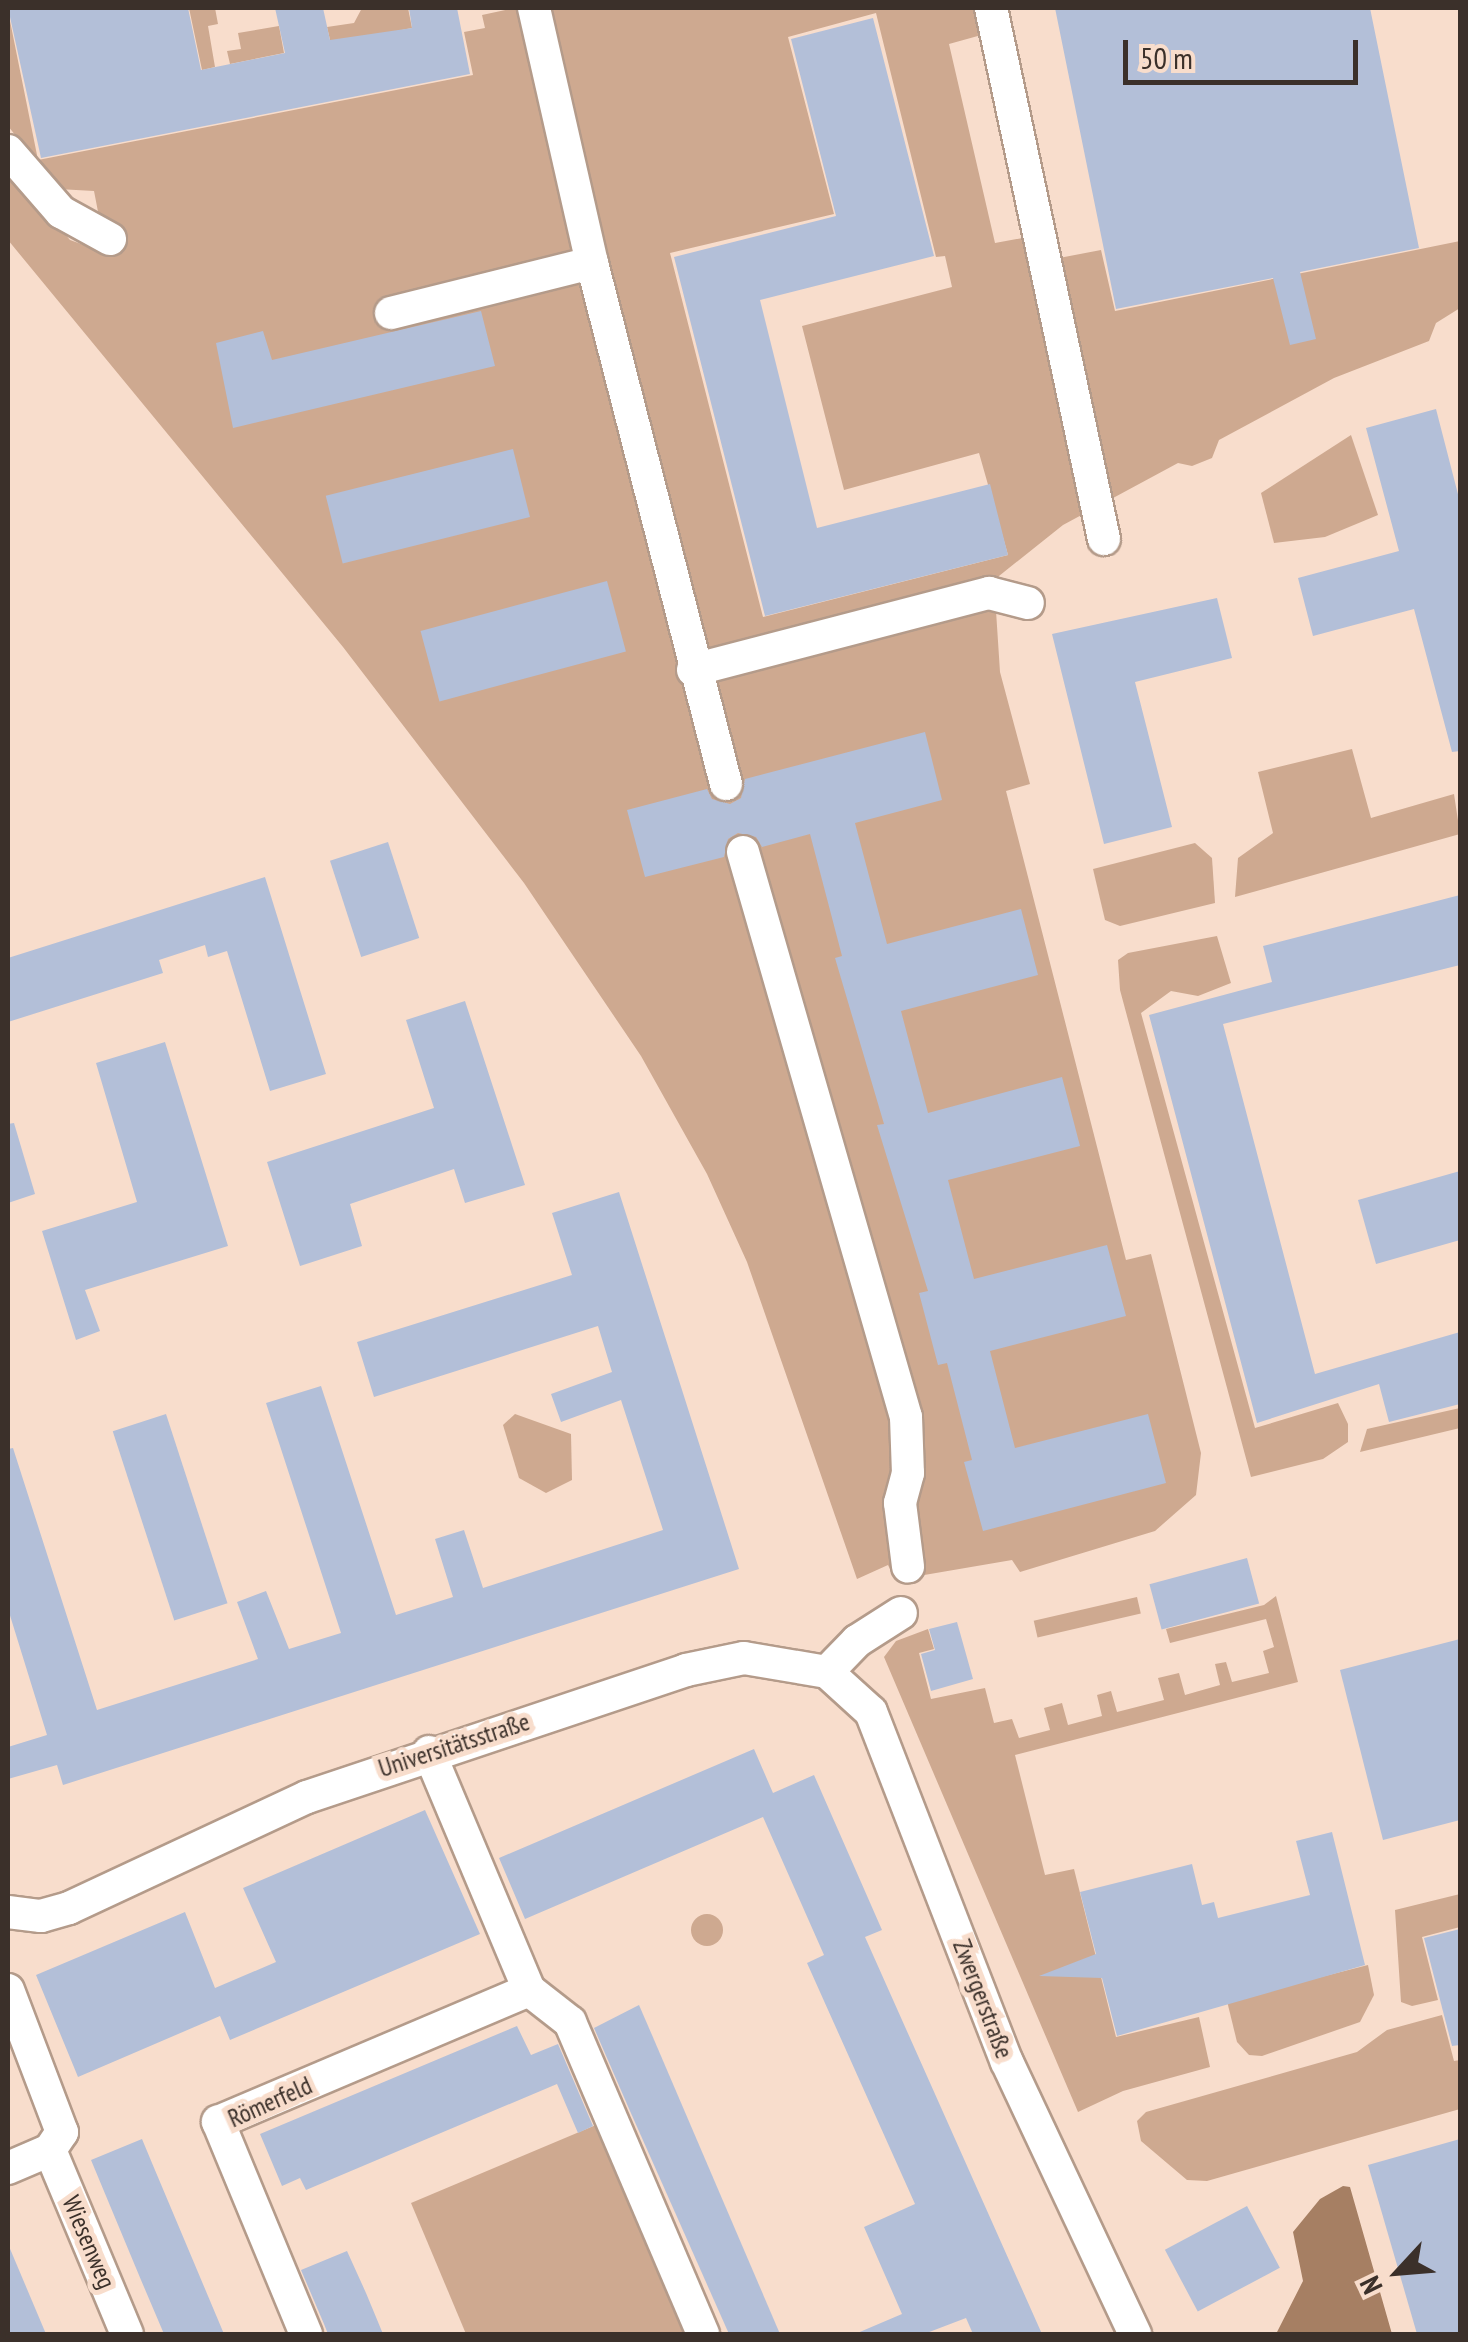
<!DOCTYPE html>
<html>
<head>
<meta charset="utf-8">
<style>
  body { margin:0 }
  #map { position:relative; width:1468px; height:2342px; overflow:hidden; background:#f8ddcc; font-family:"PT Sans Narrow",sans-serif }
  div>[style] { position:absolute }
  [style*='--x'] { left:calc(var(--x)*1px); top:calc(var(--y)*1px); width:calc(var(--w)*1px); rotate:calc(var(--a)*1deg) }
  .green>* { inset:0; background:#cea990; transform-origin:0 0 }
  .round { border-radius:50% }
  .water>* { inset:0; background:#a67f63 }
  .building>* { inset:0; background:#b3bfd8; transform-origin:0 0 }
  .roads { filter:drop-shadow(2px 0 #b49b8a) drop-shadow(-2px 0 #b49b8a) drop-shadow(0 2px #b49b8a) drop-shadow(0 -2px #b49b8a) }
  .minor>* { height:32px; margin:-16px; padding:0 16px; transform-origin:16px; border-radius:16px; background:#fff }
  span { translate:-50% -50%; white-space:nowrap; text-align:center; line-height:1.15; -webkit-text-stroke:10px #f8ddcc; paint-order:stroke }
  .street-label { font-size:25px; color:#3b302a }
  .frame { position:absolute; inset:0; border:10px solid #3b302a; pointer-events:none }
  .north { position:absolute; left:1348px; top:2222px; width:100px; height:100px; -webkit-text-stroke:8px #f8ddcc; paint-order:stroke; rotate:244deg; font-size:28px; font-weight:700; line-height:40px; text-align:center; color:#3b302a }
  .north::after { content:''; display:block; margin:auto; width:35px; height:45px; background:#3b302a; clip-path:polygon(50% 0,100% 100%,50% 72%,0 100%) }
  .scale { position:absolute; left:1123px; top:40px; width:235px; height:45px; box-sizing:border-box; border:5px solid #3b302a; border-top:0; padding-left:12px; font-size:30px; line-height:35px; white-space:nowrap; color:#3b302a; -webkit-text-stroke:8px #f8ddcc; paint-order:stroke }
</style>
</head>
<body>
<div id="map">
  <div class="green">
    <i style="clip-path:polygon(189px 8px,215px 8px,218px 24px,208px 26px,215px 67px,202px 70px)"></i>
    <i style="clip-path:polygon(362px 8px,408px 8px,412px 28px,331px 44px,327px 27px,354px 23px)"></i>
    <i style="clip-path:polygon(evenodd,515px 8px,982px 8px,985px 34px,949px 44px,995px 243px,1028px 237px,1033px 263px,1101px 250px,1115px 311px,1460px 241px,1460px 308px,1436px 323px,1429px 341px,1334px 378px,1219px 440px,1212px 458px,1192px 466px,1178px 463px,1063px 525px,994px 580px,1000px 672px,1030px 784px,1006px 791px,1126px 1260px,1151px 1254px,1201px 1453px,1196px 1495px,1155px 1531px,1020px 1572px,1012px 1560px,895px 1580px,888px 1565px,857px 1579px,747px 1262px,707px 1174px,641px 1056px,524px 883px,343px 647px,8px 240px,8px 167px,70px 240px,106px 253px,94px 191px,58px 189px,8px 126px,8px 11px,38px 160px,473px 75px,464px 32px,485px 28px,482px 15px,515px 8px,876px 13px,936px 257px,945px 256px,952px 287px,802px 326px,844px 490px,979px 453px,1008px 555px,763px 617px,670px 253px,834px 214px,788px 37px,876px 13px)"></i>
    <i style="clip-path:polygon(279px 26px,284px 53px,230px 64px,227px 51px,241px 49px,238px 33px)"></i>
    <i style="clip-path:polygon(1351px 435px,1378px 515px,1325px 537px,1274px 543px,1261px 493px)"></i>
    <i style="clip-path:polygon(1352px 749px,1371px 818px,1454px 794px,1460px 834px,1235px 897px,1238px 858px,1273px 833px,1258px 772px)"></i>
    <i style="clip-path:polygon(1195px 843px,1212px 858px,1215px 903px,1120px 926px,1105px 920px,1093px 869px)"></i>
    <i style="clip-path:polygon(1217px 936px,1231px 983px,1198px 996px,1171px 991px,1141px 1013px,1255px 1428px,1338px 1403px,1348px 1424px,1348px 1442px,1323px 1459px,1251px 1477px,1120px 990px,1118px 960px,1128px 953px)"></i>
    <i style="clip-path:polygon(1460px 1408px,1460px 1428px,1360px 1452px,1367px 1429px)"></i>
    <i style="clip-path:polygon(515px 1414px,571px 1434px,572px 1480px,546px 1493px,519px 1478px,503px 1425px)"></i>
    <i style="clip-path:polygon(1276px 1596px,1298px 1682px,1015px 1755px,1045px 1875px,1074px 1869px,1116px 2037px,1199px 2017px,1210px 2067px,1123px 2091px,1078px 2112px,884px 1657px,896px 1641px,928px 1629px,934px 1649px,919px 1653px,931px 1699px,985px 1688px,994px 1723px,1012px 1719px,1019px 1738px,1050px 1730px,1044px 1708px,1062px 1703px,1068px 1725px,1102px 1716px,1097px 1695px,1111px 1691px,1117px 1712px,1164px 1700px,1158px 1678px,1179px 1673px,1185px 1695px,1220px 1685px,1215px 1664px,1226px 1662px,1232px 1682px,1269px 1673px,1263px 1651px,1274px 1647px,1266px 1619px,1170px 1643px,1166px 1629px,1264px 1605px)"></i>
    <i style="left:1137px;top:1597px;width:17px;height:106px;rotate:77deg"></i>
    <i style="clip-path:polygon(1460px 1894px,1460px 1927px,1422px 1937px,1438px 2000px,1412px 2006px,1401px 2002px,1395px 1910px)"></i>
    <i class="round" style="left:691px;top:1914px;width:32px;height:32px"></i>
    <i style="clip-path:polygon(1368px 1965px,1374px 1995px,1360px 2022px,1262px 2056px,1249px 2055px,1237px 2042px,1227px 2001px)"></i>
    <i style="clip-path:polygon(1442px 2015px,1454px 2061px,1460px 2060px,1460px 2109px,1207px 2181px,1187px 2180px,1141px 2141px,1137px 2121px,1146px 2112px,1357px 2052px,1387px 2030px)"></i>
    <i style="clip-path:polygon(603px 2122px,693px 2334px,466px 2334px,411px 2203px)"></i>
  </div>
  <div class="water">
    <i style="clip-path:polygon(1343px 2186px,1350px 2187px,1392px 2334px,1276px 2334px,1303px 2281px,1293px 2232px,1320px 2199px)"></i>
  </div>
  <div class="building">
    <i style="clip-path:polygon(8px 8px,188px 8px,201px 70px,285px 53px,275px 8px,323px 8px,330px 40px,412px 28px,409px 8px,457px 8px,470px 74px,41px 158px)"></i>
    <i style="clip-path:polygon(1055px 8px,1370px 8px,1419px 248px,1300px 272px,1316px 339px,1290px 345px,1273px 278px,1116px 309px)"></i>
    <i style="clip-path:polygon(873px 18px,934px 256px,760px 300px,817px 528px,990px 484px,1008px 555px,765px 616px,674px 257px,836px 216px,791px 39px)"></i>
    <i style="clip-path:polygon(481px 311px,495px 366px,233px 428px,216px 343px,263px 331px,272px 360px)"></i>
    <i style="clip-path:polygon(1436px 409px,1460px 502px,1460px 751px,1452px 752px,1414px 609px,1313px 636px,1298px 578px,1399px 551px,1366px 428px)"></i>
    <i style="left:513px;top:449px;width:70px;height:193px;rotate:76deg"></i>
    <i style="left:607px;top:581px;width:73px;height:193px;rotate:75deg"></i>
    <i style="clip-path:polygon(1217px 598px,1232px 658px,1135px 682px,1172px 827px,1104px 844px,1052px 634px)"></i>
    <i style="clip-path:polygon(925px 732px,942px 800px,855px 823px,887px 944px,1021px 909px,1038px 975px,901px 1011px,928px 1113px,1062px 1077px,1080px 1146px,948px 1180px,974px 1279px,1107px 1245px,1126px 1316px,990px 1351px,1015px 1448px,1148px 1414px,1166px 1483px,983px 1531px,964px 1462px,972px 1460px,947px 1363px,938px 1365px,919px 1293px,928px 1291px,877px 1125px,884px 1124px,835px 958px,842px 956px,810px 834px,762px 847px,756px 837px,738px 833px,728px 839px,724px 857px,645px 877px,627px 810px,707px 789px,712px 799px,730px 804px,741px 798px,745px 779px)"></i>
    <i style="left:388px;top:842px;width:101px;height:61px;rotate:72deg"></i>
    <i style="clip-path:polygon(265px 877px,326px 1074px,270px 1091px,227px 951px,208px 957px,205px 945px,159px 960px,163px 973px,8px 1022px,8px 958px)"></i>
    <i style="clip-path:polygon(1460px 895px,1460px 965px,1223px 1024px,1315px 1374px,1460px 1332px,1460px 1404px,1389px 1422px,1379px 1384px,1257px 1423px,1149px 1015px,1272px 982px,1263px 946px)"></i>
    <i style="clip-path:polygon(465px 1001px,525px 1185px,465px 1203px,454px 1169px,350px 1204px,362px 1246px,300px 1266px,267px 1162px,434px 1108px,406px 1020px)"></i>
    <i style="clip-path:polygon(165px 1042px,228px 1246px,85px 1290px,100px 1331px,76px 1340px,42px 1231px,137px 1202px,96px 1063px)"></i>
    <i style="clip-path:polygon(14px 1123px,35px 1194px,8px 1203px,8px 1124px)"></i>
    <i style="clip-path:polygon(1460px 1171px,1460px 1240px,1376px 1264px,1358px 1200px)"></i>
    <i style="clip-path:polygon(619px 1192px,739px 1569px,63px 1785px,57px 1765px,8px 1779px,8px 1747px,47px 1735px,8px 1609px,8px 1449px,13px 1448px,97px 1710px,258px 1659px,237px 1602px,266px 1591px,289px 1649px,341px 1633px,266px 1403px,321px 1386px,396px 1615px,453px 1597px,435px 1539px,464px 1530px,483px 1588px,663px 1530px,621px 1400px,561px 1422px,551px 1394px,612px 1372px,598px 1326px,374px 1397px,357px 1342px,572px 1275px,552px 1213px)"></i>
    <i style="left:166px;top:1414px;width:199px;height:56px;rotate:72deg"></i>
    <i style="left:1247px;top:1558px;width:47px;height:101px;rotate:75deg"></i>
    <i style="clip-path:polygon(957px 1622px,973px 1679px,931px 1691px,921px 1654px,935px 1650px,929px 1629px)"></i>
    <i style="clip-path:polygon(1460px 1639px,1460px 1820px,1383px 1840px,1340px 1670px)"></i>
    <i style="clip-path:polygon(754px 1749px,773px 1793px,814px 1775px,882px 1930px,865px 1937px,1042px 2334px,973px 2334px,966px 2318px,924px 2334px,855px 2334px,902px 2314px,864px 2227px,915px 2204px,807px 1963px,824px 1955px,763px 1817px,525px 1919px,499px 1858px)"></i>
    <i style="clip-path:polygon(425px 1810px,480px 1934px,230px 2040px,220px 2016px,78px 2077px,36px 1975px,185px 1912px,215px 1988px,276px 1962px,243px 1888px)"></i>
    <i style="clip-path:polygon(1332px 1832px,1365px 1965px,1117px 2036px,1102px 1978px,1039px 1976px,1096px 1954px,1080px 1892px,1192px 1864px,1202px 1905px,1214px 1902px,1218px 1918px,1310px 1895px,1296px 1841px)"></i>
    <i style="clip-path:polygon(1460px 1929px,1460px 2045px,1452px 2046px,1424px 1938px)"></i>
    <i style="clip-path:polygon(639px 2005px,652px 2035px,780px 2334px,729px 2334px,630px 2111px,594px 2028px)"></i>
    <i style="clip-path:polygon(517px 2026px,531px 2055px,558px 2044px,593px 2126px,578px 2133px,557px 2084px,306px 2190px,300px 2178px,282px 2186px,260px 2134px)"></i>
    <i style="clip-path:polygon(142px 2139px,152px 2163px,224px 2334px,164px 2334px,141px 2280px,91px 2160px)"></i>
    <i style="clip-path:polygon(1460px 2139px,1460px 2334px,1417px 2334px,1368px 2165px)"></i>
    <i style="left:1247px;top:2206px;width:70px;height:93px;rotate:62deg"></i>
    <i style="clip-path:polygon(8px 2244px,46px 2334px,8px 2334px)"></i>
    <i style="clip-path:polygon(347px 2251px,366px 2293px,383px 2334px,328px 2334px,324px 2324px,301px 2270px)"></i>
  </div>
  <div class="roads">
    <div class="minor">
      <i style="--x:534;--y:8;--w:262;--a:77.2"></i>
      <i style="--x:592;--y:263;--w:538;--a:75.58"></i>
      <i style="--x:991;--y:8;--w:543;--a:77.99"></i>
      <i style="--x:8;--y:151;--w:81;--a:49"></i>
      <i style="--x:61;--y:212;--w:56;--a:28.9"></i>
      <i style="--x:391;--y:313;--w:207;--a:-14"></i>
      <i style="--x:693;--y:670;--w:306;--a:-14.6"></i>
      <i style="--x:989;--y:593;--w:40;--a:14.4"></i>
      <i style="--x:743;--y:852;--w:588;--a:73.91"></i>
      <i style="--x:906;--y:1417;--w:56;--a:88"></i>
      <i style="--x:908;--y:1473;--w:31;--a:105"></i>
      <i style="--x:900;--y:1503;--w:64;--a:82.8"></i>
      <i style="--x:827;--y:1672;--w:43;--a:-45.9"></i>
      <i style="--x:857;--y:1641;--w:52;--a:-32.5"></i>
      <i style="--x:429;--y:1752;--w:258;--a:67.2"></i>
      <i style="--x:529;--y:1990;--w:52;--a:38"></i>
      <i style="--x:570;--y:2022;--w:339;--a:66.9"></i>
      <i style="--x:8;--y:1912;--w:33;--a:7"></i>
      <i style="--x:41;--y:1916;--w:29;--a:-16"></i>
      <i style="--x:69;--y:1908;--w:263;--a:-25"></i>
      <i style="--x:307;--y:1797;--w:400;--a:-18.5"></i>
      <i style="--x:686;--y:1670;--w:59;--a:-11.7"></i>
      <i style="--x:744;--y:1658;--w:84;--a:9.6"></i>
      <i style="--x:827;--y:1672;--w:59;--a:42.3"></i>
      <i style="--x:871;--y:1712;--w:375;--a:68.8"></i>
      <i style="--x:1007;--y:2062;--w:301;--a:64.8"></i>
      <i style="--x:8;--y:1990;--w:152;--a:69.2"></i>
      <i style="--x:62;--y:2132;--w:22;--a:124"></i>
      <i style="--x:50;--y:2150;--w:46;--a:156.8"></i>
      <i style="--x:50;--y:2150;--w:199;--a:67.3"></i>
      <i style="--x:306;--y:2334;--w:230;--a:-112.5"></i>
      <i style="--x:218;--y:2122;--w:338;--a:-23"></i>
    </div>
  </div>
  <div class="street-label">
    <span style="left:454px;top:1745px;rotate:-18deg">Universitätsstraße</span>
    <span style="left:983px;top:1999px;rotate:69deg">Zwergerstraße</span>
    <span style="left:270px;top:2102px;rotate:-24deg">Römerfeld</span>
    <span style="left:89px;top:2242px;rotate:67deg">Wiesenweg</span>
  </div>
  <div class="frame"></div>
  <div class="north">N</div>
  <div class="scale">50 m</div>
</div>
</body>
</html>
